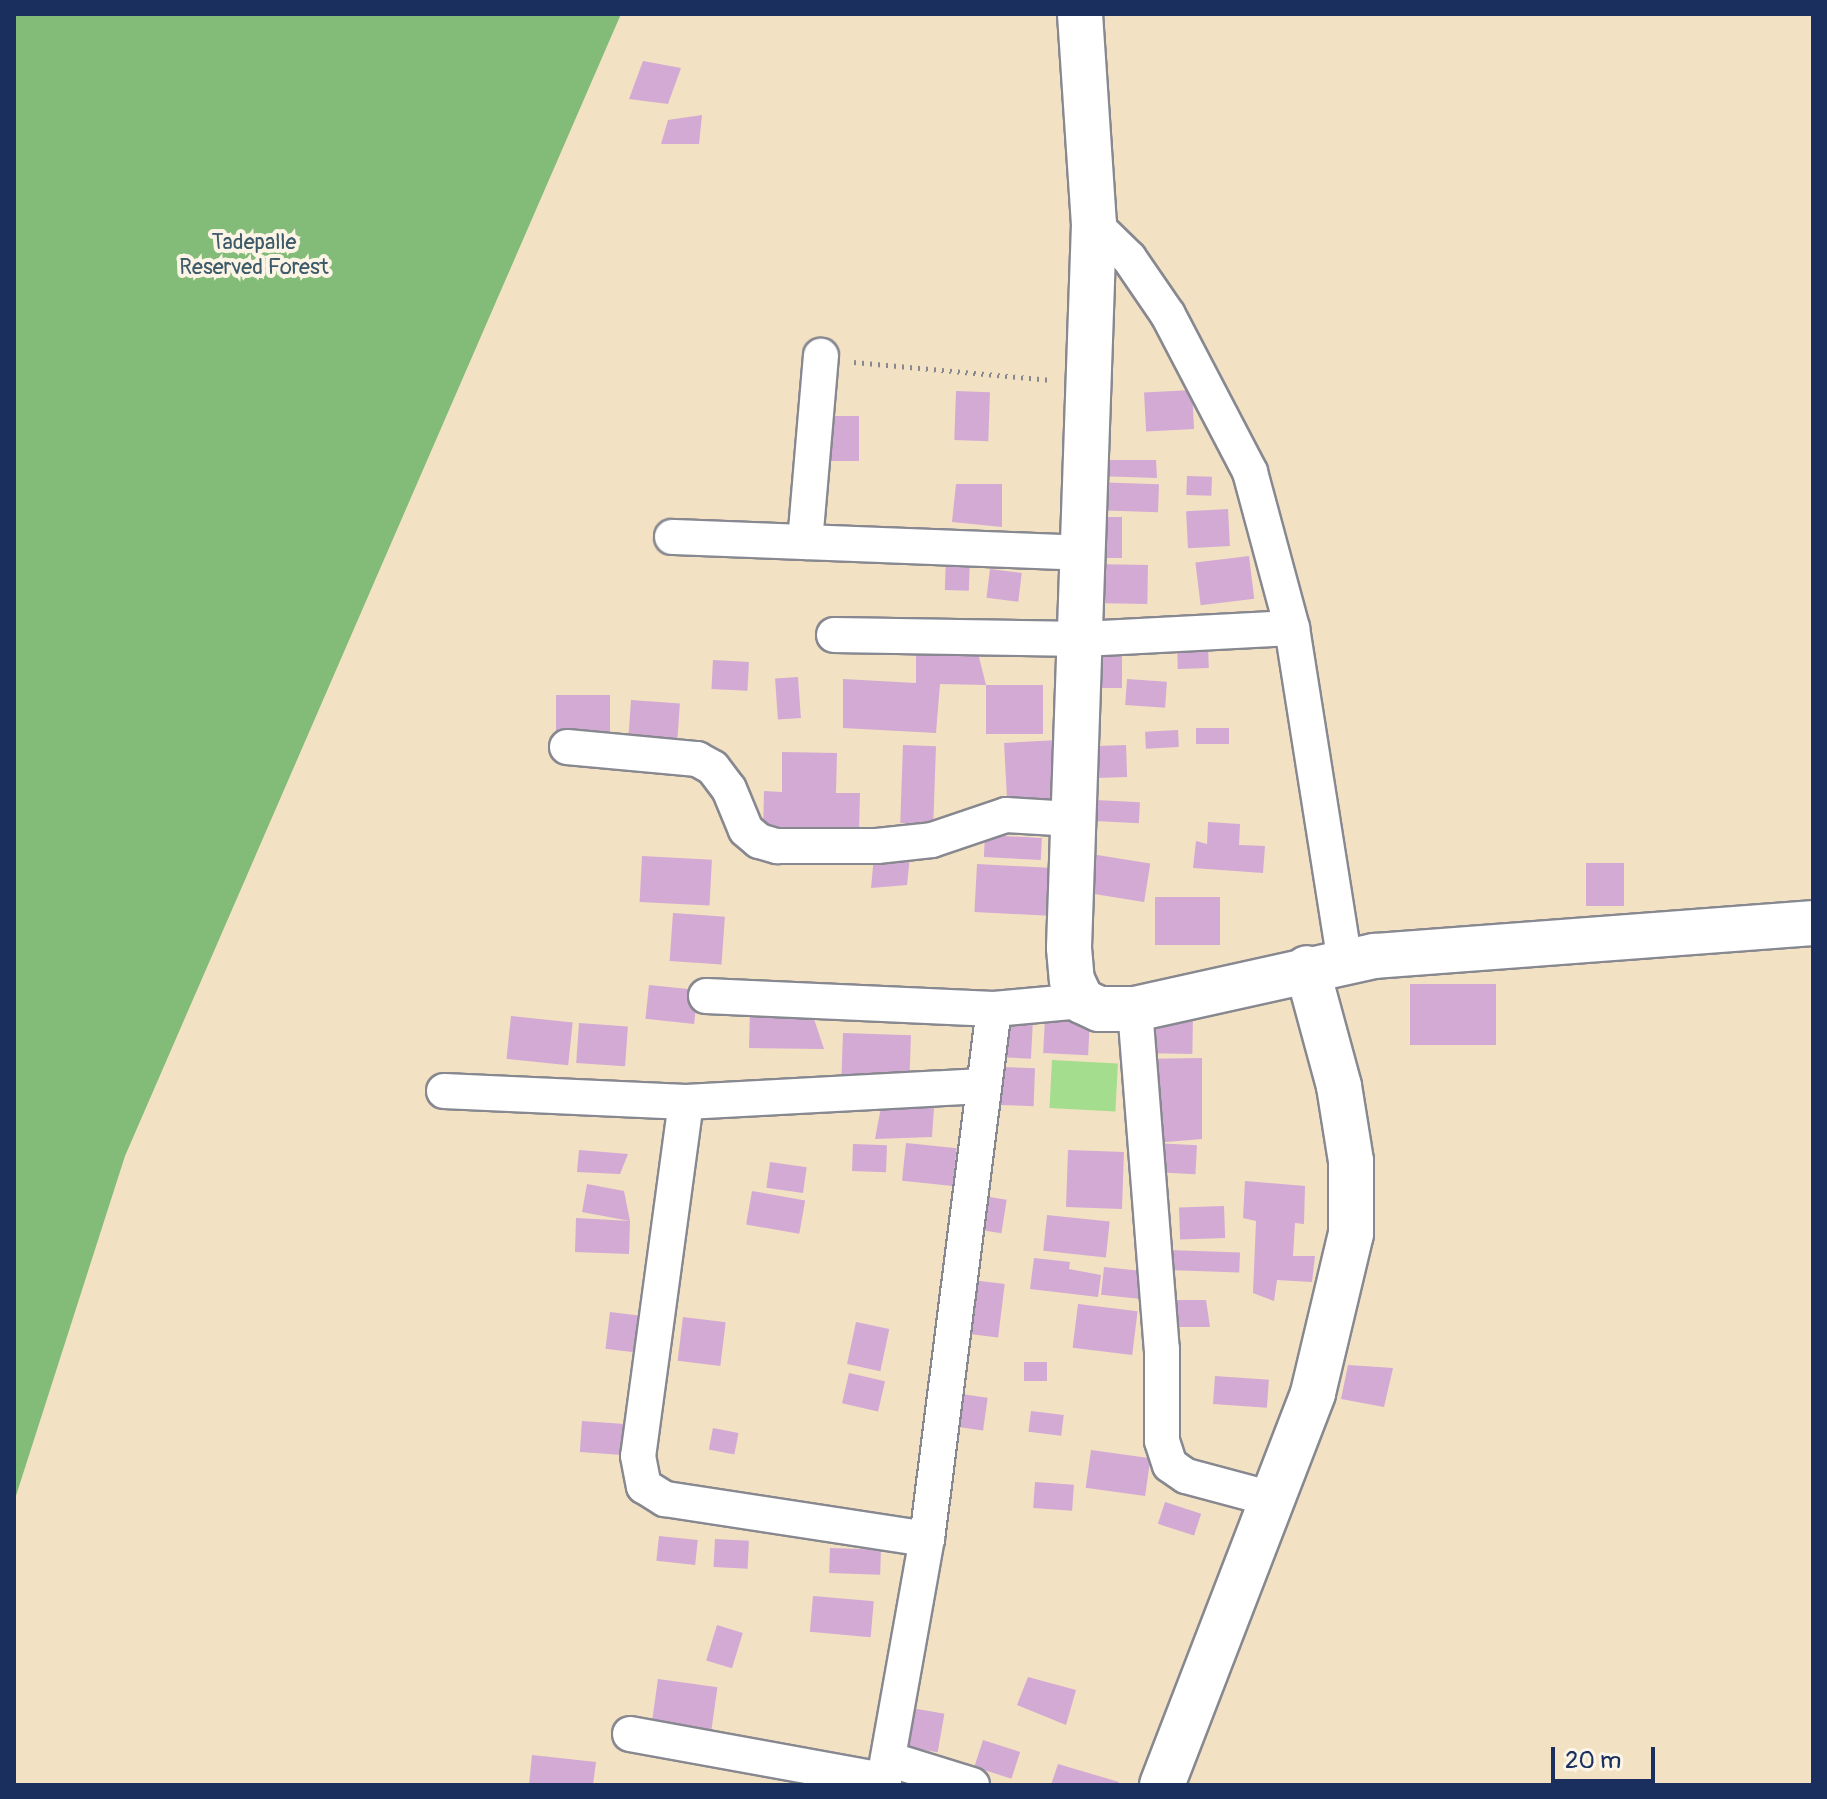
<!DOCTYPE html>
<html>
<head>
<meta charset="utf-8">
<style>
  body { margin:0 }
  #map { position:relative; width:1827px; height:1799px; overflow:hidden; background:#f3e1c3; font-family:Pangolin,sans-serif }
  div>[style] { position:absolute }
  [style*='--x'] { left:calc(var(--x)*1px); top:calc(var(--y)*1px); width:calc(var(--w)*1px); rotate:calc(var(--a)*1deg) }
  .green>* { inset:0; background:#a4dd8e; transform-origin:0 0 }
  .forest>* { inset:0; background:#83bc79 }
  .building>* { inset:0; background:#d2aad4; transform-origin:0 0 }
  .path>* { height:5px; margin-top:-2.5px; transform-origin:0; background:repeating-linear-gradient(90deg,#878890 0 2px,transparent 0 8px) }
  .roads { filter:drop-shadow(2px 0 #878890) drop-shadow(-2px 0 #878890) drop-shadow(0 2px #878890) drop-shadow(0 -2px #878890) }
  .street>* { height:34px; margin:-17px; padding:0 17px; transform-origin:17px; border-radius:17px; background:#fff }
  .secondary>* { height:44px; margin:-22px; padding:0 22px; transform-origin:22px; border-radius:22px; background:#fff }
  span { translate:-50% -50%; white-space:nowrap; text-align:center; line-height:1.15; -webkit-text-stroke:8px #fcf5e5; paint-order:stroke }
  .park-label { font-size:22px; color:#3d5a6a }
  .frame { position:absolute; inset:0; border:16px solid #1b2f5e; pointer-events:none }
  .scale { position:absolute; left:1551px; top:1747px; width:104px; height:36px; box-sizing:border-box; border:4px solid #1b2f5e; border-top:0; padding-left:10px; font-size:24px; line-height:28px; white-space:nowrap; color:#1b2f5e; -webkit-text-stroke:6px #fcf5e5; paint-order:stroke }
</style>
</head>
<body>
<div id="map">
  <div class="green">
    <i style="left:1052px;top:1060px;width:66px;height:48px;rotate:3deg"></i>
  </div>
  <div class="forest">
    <i style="clip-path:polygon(14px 14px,621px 14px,125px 1156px,14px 1502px)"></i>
  </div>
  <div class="building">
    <i style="clip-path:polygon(643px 61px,681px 68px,668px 104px,629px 99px)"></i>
    <i style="clip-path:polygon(702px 115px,699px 144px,661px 144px,668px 120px)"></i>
    <i style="left:1192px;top:390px;width:39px;height:48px;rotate:87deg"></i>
    <i style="left:956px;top:391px;width:34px;height:49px;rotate:2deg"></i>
    <i style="left:859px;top:416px;width:45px;height:29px;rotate:90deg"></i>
    <i style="clip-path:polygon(1094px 460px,1156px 460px,1157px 478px,1095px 476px)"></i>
    <i style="left:1187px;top:476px;width:25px;height:19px;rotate:2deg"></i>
    <i style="left:1092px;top:482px;width:67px;height:28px;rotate:2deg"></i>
    <i style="clip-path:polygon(956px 484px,1002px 484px,1002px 527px,952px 522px)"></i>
    <i style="left:1228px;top:509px;width:37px;height:42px;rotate:87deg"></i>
    <i style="left:1089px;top:517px;width:33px;height:41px"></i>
    <i style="left:946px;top:556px;width:24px;height:34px;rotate:2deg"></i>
    <i style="left:1249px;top:556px;width:43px;height:54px;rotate:83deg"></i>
    <i style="left:1092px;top:564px;width:56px;height:39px;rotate:1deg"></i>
    <i style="left:990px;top:569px;width:32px;height:29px;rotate:7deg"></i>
    <i style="left:1208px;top:645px;width:23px;height:31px;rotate:88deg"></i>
    <i style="clip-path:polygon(916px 651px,978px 653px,986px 685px,940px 684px,936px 733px,843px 728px,843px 679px,916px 683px)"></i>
    <i style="left:1088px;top:652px;width:34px;height:36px"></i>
    <i style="left:713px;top:660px;width:36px;height:29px;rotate:3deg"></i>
    <i style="left:798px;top:677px;width:41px;height:23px;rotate:86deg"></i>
    <i style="left:1127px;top:679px;width:40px;height:26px;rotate:4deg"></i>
    <i style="left:986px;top:685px;width:57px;height:49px"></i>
    <i style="left:556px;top:695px;width:54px;height:39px"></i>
    <i style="left:631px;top:700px;width:49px;height:38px;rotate:4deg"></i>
    <i style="left:1229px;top:728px;width:16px;height:33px;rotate:90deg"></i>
    <i style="left:1178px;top:730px;width:17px;height:33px;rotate:87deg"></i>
    <i style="left:1059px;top:740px;width:58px;height:55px;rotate:87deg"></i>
    <i style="left:903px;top:745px;width:33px;height:78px;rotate:2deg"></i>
    <i style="left:1126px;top:745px;width:32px;height:30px;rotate:88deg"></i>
    <i style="clip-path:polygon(782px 752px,837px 753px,836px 793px,860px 793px,859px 832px,763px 830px,764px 791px,782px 792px)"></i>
    <i style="left:1096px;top:800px;width:44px;height:21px;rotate:3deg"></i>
    <i style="clip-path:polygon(1208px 822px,1240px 824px,1239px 845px,1265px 846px,1263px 873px,1193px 868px,1196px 841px,1207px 844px)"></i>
    <i style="left:985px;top:835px;width:57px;height:22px;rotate:3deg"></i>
    <i style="left:1091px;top:854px;width:60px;height:39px;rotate:9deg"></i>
    <i style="left:642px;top:856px;width:70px;height:46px;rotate:3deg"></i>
    <i style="clip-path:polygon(874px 856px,910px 856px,907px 885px,871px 888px)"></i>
    <i style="left:1586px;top:863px;width:38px;height:43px"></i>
    <i style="left:977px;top:864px;width:84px;height:48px;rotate:3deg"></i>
    <i style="left:1155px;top:897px;width:65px;height:48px"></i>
    <i style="left:673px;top:913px;width:52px;height:48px;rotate:4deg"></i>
    <i style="left:1496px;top:984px;width:61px;height:86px;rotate:90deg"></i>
    <i style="left:649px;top:985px;width:49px;height:34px;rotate:6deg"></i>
    <i style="clip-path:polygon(750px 1011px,812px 1013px,824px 1049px,749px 1048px)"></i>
    <i style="left:1141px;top:1015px;width:52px;height:38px;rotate:1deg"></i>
    <i style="left:511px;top:1016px;width:62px;height:43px;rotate:6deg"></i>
    <i style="left:998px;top:1018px;width:35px;height:39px;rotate:3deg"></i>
    <i style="left:1045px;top:1018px;width:45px;height:35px;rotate:3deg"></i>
    <i style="left:579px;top:1023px;width:49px;height:40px;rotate:4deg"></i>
    <i style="left:843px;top:1033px;width:68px;height:46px;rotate:2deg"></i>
    <i style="clip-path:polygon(1202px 1058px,1202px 1139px,1154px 1143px,1138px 1059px)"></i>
    <i style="left:1001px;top:1067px;width:34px;height:38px;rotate:2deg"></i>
    <i style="clip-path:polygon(882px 1102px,934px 1107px,932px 1137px,875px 1139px)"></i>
    <i style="left:906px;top:1143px;width:51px;height:38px;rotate:6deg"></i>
    <i style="left:1154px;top:1143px;width:43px;height:29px;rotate:3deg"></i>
    <i style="left:853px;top:1144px;width:34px;height:27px;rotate:2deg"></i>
    <i style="clip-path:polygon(579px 1150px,628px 1154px,620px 1174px,577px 1172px)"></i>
    <i style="left:1068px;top:1150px;width:56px;height:57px;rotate:2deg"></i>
    <i style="left:770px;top:1162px;width:37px;height:26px;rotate:8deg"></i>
    <i style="clip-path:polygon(1245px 1181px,1305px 1186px,1304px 1224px,1295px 1223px,1293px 1256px,1315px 1256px,1312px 1282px,1277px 1280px,1274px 1301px,1253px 1293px,1256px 1221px,1243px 1218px)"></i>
    <i style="clip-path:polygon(587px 1184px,624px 1191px,630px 1221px,629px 1254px,575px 1252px,576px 1218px,630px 1221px,582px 1212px)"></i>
    <i style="left:752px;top:1191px;width:54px;height:34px;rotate:10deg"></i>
    <i style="left:983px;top:1196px;width:24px;height:34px;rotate:9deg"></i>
    <i style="left:1224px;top:1206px;width:32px;height:45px;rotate:88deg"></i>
    <i style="left:1047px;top:1215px;width:63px;height:36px;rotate:6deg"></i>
    <i style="left:1168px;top:1250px;width:72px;height:20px;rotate:2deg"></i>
    <i style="clip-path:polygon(1034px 1258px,1070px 1262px,1069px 1269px,1101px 1275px,1098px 1297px,1030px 1289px)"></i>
    <i style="left:1104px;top:1267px;width:45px;height:28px;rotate:6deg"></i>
    <i style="left:964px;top:1279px;width:41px;height:54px;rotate:7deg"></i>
    <i style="clip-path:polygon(1169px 1300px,1206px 1300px,1210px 1327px,1171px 1327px)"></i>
    <i style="left:1078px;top:1304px;width:60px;height:44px;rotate:7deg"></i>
    <i style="left:610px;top:1312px;width:35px;height:37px;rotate:7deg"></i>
    <i style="left:683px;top:1317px;width:43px;height:44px;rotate:7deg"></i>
    <i style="left:856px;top:1322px;width:34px;height:43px;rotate:12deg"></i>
    <i style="left:1024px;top:1362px;width:23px;height:19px"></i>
    <i style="clip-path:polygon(1348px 1365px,1393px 1368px,1384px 1407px,1341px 1399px)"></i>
    <i style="left:849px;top:1373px;width:37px;height:31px;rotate:13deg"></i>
    <i style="left:1215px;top:1376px;width:54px;height:28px;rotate:4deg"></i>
    <i style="left:954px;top:1393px;width:34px;height:33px;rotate:8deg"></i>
    <i style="left:1031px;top:1411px;width:33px;height:21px;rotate:7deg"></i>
    <i style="left:582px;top:1421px;width:46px;height:31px;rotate:4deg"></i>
    <i style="left:713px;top:1428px;width:26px;height:22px;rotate:11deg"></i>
    <i style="left:1091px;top:1450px;width:60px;height:38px;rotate:8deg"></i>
    <i style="left:1035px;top:1482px;width:39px;height:26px;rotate:4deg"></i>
    <i style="left:1165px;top:1502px;width:38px;height:23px;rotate:18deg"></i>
    <i style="left:659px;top:1536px;width:39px;height:25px;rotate:6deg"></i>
    <i style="left:715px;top:1539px;width:34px;height:28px;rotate:3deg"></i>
    <i style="left:830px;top:1548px;width:51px;height:25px;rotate:2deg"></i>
    <i style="left:813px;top:1596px;width:61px;height:36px;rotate:5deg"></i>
    <i style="left:717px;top:1625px;width:27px;height:37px;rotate:17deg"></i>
    <i style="clip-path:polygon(1028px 1677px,1076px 1690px,1066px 1725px,1017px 1705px)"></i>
    <i style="left:658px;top:1679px;width:60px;height:45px;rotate:8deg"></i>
    <i style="left:906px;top:1707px;width:39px;height:39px;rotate:10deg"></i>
    <i style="left:983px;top:1740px;width:39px;height:28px;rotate:18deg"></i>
    <i style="clip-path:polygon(532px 1755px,596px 1762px,593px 1785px,529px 1785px)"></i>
    <i style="clip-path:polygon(1058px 1764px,1119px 1782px,1118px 1785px,1051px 1785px)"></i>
  </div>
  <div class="path">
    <i style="--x:854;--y:362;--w:198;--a:5.2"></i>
  </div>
  <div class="roads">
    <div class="street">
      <i style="--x:1094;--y:224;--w:49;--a:44.2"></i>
      <i style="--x:1129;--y:258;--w:69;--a:55.6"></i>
      <i style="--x:1168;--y:315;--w:177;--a:62.4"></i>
      <i style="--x:1250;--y:472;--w:162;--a:74.9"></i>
      <i style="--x:1292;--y:628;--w:337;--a:81"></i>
      <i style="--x:672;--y:537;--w:412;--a:2.2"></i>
      <i style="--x:805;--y:542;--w:187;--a:-85.1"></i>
      <i style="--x:834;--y:635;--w:249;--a:0.9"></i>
      <i style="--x:1083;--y:639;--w:209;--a:-3"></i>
      <i style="--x:567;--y:747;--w:131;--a:5.3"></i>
      <i style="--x:697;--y:759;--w:18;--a:29"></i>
      <i style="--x:713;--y:768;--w:26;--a:53"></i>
      <i style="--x:729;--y:789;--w:44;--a:67.5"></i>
      <i style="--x:746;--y:830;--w:17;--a:40"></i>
      <i style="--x:759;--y:841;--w:19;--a:16"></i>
      <i style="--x:777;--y:846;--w:100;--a:0"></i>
      <i style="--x:877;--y:846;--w:55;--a:-6.2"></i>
      <i style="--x:932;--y:840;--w:78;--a:-18.7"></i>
      <i style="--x:1006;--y:815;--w:68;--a:3.4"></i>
      <i style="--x:706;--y:996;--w:288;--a:2.6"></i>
      <i style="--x:994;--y:1009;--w:88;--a:-5.2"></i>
      <i style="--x:1135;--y:1009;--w:341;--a:85.5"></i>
      <i style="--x:1162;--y:1349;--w:92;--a:90"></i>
      <i style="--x:1162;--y:1441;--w:25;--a:72"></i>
      <i style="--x:1170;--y:1465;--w:19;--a:35"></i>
      <i style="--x:1186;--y:1476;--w:89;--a:15"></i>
      <i style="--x:444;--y:1091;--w:242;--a:2.6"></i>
      <i style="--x:686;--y:1102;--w:297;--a:-3.1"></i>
      <i style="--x:686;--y:1102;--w:357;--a:97.7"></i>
      <i style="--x:638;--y:1456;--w:31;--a:79"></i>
      <i style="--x:644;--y:1486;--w:25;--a:32"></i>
      <i style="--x:665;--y:1499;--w:265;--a:8.7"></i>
      <i style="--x:630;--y:1734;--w:258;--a:10.3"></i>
      <i style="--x:888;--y:1759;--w:88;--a:17.2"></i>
      <i style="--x:883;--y:1785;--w:250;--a:-79.9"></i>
      <i style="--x:927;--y:1539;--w:534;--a:-82.8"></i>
    </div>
    <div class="secondary">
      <i style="--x:1080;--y:14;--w:210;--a:86.2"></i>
      <i style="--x:1094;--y:224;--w:724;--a:91.98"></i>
      <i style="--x:1069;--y:948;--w:32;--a:85"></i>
      <i style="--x:1072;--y:980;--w:23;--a:65"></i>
      <i style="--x:1082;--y:1001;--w:19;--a:25"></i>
      <i style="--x:1099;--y:1009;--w:36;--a:0"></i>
      <i style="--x:1135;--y:1009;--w:246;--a:-12.5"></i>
      <i style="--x:1375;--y:956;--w:439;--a:-4.3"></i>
      <i style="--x:1162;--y:1785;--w:420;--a:-68.9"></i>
      <i style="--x:1313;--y:1393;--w:163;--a:-76.6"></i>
      <i style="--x:1351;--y:1234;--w:73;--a:-90"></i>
      <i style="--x:1351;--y:1161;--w:76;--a:-99.1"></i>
      <i style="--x:1339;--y:1086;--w:122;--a:-105.2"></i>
    </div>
  </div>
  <div class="park-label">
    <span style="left:254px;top:255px">Tadepalle<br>Reserved Forest</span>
  </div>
  <div class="frame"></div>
  <div class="scale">20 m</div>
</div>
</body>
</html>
